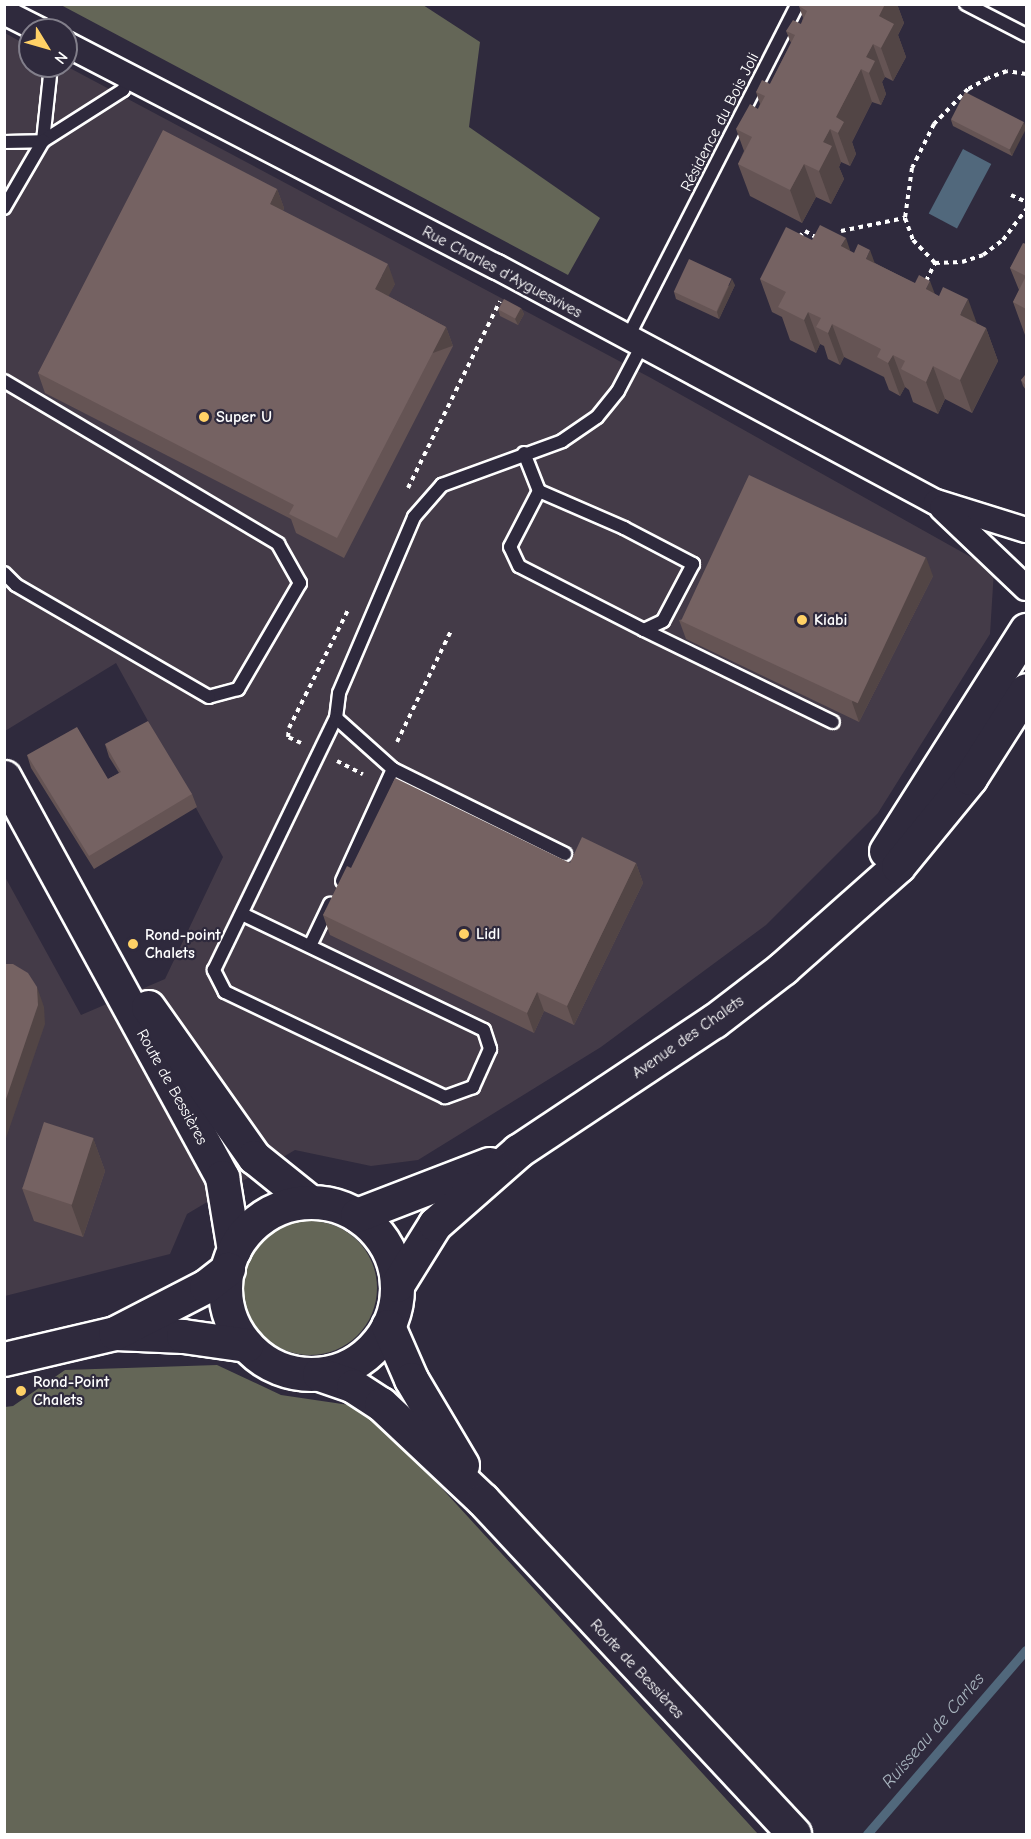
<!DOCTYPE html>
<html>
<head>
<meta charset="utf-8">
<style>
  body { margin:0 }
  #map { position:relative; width:1031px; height:1839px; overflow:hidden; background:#2f2a3d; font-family:"Comic Neue",sans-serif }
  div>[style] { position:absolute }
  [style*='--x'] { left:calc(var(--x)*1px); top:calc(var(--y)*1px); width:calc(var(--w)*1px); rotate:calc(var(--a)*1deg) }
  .built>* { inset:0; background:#443b48 }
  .green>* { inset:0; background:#646657 }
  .round { border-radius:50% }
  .water>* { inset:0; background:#51687c; transform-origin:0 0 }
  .stream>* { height:9px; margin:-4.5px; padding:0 4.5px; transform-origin:4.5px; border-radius:4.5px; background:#51687c }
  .path>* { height:4px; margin-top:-2px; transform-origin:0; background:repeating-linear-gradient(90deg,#fff 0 4.5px,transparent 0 9px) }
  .roads { filter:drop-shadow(2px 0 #fff) drop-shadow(-2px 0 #fff) drop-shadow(0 2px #fff) drop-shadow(0 -2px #fff) }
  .lane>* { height:12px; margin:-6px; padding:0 6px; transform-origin:6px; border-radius:6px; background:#2f2a3d }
  .street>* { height:24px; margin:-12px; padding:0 12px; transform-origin:12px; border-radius:12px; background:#2f2a3d }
  .secondary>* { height:33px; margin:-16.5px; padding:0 16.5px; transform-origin:16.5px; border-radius:16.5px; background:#2f2a3d }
  .secondary>.ring { margin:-16.5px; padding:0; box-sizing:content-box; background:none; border:33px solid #2f2a3d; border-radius:50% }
  .wall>* { inset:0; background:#655454 }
  .shaded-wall>* { inset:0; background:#524545; transform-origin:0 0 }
  .building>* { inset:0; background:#756262; transform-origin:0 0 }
  .dots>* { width:16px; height:16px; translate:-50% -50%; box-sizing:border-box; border:3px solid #2f2a3d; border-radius:50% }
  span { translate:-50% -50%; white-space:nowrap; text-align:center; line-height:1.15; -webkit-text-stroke:4.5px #2f2a3d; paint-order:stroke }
  .street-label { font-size:16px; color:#fff }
  .poi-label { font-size:16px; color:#fff; font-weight:700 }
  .left { translate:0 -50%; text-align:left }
  .water-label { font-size:18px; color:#a8b4be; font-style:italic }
  .frame { position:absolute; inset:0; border:6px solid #fff; pointer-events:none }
  .north { position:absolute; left:18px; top:18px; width:60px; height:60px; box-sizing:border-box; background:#2f2a3d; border:2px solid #827f8b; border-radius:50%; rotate:127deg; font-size:16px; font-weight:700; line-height:24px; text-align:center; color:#fff }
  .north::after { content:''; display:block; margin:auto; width:21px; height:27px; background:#ffd166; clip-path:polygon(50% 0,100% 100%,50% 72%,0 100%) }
</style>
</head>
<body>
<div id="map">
  <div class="built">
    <i style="clip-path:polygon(5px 33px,30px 47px,30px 66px,66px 66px,651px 378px,994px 570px,990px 634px,878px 813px,766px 925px,601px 1047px,418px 1160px,371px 1166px,295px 1150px,187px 1214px,170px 1254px,5px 1296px,4px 875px,81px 1015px,165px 979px,223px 857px,116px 663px,5px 731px)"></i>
  </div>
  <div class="green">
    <i style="clip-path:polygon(61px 5px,423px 5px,480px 42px,469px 127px,600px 218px,568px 275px)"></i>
    <i class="round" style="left:243px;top:1221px;width:134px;height:134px"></i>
    <i style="clip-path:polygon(217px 1365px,281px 1395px,349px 1405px,373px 1413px,758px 1834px,5px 1834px,5px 1407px,13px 1406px,65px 1370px)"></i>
  </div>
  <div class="water">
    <i style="left:963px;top:149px;width:32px;height:73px;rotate:28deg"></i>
  </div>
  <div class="stream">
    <i style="--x:867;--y:1834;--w:243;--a:-49.2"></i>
  </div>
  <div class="path">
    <i style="--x:1026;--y:74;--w:19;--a:-171"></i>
    <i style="--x:1007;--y:71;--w:20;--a:160"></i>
    <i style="--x:988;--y:78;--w:23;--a:151"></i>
    <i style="--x:968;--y:89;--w:49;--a:134.2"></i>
    <i style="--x:934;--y:124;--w:49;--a:116.6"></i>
    <i style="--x:912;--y:168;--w:50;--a:98"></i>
    <i style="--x:905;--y:218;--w:23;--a:70"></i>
    <i style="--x:913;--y:240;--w:32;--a:46"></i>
    <i style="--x:935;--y:263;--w:27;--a:-2"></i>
    <i style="--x:962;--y:262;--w:22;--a:-18"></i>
    <i style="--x:983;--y:255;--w:25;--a:-37"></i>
    <i style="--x:1003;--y:240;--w:39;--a:-53"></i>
    <i style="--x:1011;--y:195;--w:17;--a:25"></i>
    <i style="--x:799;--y:237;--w:8;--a:-45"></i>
    <i style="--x:805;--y:231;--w:14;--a:30"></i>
    <i style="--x:837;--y:239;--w:9;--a:-63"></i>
    <i style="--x:841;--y:231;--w:65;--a:-11.5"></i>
    <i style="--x:926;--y:281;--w:20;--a:-63"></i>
    <i style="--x:408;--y:488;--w:208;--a:-63.8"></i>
    <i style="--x:397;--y:742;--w:123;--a:-64.1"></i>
    <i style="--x:301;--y:743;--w:14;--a:-155"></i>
    <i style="--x:288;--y:737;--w:9;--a:-84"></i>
    <i style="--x:289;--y:728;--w:134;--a:-63.4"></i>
    <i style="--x:337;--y:761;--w:29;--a:27"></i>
  </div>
  <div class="roads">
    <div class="lane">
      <i style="--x:966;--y:4;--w:68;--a:27.3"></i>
      <i style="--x:51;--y:66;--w:75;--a:96.1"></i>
      <i style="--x:43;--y:141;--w:95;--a:-32.5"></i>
      <i style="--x:123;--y:90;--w:15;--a:-62"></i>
      <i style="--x:4;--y:142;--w:39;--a:-1"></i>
      <i style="--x:4;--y:208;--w:78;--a:-59.8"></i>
      <i style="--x:627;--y:339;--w:376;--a:-63"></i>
      <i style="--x:4;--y:381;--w:319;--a:30.7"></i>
      <i style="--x:278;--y:544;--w:45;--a:60.6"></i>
      <i style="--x:300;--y:583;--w:123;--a:120.3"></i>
      <i style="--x:238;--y:689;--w:30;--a:165"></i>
      <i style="--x:209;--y:697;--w:223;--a:-149.9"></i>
      <i style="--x:16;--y:585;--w:17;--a:-135"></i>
      <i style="--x:524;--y:453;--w:41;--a:68.5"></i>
      <i style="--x:539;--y:491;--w:93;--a:23.5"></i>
      <i style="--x:624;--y:528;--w:78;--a:27.6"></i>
      <i style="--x:693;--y:564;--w:64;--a:117.8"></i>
      <i style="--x:663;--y:621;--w:21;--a:155"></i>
      <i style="--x:644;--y:630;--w:140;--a:-152.9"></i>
      <i style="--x:519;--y:566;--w:21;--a:-115"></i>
      <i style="--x:510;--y:547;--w:63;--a:-62.6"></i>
      <i style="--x:644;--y:630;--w:210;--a:26"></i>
      <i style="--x:336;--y:718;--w:25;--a:-83"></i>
      <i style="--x:339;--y:693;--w:191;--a:-66.9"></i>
      <i style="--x:414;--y:517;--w:43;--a:-48.8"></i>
      <i style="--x:442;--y:485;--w:128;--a:-20.1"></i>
      <i style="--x:562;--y:441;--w:42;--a:-34.4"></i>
      <i style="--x:597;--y:417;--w:33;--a:-51"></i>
      <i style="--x:618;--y:391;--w:50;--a:-62.4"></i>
      <i style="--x:393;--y:769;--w:192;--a:26.3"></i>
      <i style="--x:242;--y:914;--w:268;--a:25.6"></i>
      <i style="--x:484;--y:1030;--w:20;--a:72"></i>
      <i style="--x:490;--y:1049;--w:42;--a:114.1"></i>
      <i style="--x:473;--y:1087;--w:30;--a:160"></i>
      <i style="--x:445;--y:1097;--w:244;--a:-154.5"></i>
      <i style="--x:225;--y:992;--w:25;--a:-117"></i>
      <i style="--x:214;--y:970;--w:280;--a:-64.2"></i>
      <i style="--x:336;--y:718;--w:76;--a:41.8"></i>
      <i style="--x:393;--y:769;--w:123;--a:114.5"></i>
      <i style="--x:310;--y:946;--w:47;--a:-64.5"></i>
    </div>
    <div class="street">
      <i style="--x:4;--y:12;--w:40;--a:26.6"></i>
      <i style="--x:66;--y:44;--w:485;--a:27.4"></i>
      <i style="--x:497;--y:267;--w:498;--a:28.2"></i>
      <i style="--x:936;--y:502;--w:94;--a:17.3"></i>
      <i style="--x:942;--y:508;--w:116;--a:43.6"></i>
    </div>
    <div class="secondary">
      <i style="--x:4;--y:777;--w:456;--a:61.4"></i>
      <i style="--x:222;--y:1177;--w:74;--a:80.7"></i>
      <i style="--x:886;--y:851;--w:262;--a:-57.6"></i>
      <i style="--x:148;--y:1007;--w:184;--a:54.8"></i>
      <i style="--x:254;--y:1157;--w:72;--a:38.8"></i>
      <i class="ring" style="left:225px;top:1202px;width:139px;height:139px"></i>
      <i style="--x:357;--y:1215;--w:142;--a:-21.1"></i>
      <i style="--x:397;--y:1285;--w:72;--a:-58.1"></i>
      <i style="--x:435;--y:1224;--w:111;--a:-41.3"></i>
      <i style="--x:518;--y:1151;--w:235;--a:-33.6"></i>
      <i style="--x:714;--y:1021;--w:87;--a:-37.5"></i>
      <i style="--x:783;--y:968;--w:154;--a:-41.6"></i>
      <i style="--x:898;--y:866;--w:114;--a:-50.7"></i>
      <i style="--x:970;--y:778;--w:104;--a:-57.5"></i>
      <i style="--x:388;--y:1326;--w:58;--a:66.5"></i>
      <i style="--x:411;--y:1379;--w:100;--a:59.3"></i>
      <i style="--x:116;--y:1333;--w:67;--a:2.6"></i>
      <i style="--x:183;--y:1336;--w:64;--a:8.1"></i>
      <i style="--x:4;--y:1359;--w:114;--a:-13.2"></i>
      <i style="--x:115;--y:1333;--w:102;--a:-27.3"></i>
      <i style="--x:206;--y:1286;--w:28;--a:-38"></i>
      <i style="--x:319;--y:1374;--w:36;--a:19"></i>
      <i style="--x:353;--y:1386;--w:33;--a:33"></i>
      <i style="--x:381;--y:1404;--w:140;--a:43.3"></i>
      <i style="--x:483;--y:1500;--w:456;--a:47"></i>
    </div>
  </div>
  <div class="wall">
    <i style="clip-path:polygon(800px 4px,897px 4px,904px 23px,898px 35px,906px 57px,893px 81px,885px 77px,882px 82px,886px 94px,881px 105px,872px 102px,852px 142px,856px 154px,850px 166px,841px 162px,839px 167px,844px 179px,831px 204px,816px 197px,802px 223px,750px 196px,738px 164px,744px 151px,736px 129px,758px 109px,760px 104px,756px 92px,770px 84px,791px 43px,786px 31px,801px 24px,803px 18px,799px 6px)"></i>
    <i style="clip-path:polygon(951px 120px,1024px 122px,1012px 156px,953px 126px)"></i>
    <i style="clip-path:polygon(277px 189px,284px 208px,283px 211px,395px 284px,388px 296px,446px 327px,453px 346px,344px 558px,296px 533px,291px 519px,45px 393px,38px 373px)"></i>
    <i style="clip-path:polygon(812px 240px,850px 251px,875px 263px,935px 294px,976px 323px,986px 328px,998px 361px,972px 413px,945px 399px,938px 414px,913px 402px,909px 390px,905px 387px,900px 396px,889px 390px,884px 377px,844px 357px,840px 365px,828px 359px,824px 346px,820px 344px,816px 353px,790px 340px,782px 317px,772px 312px,760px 279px)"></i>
    <i style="clip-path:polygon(1026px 244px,1026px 336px,1025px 335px,1013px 302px,1019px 290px,1010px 268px)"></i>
    <i style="clip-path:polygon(735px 285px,719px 319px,676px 299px,674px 292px)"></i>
    <i style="clip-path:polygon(521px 308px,524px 314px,518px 325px,500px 316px,498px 309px)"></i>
    <i style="clip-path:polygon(1026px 374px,1026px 390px,1023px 386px,1021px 380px)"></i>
    <i style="clip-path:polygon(933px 576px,859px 722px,686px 639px,679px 620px)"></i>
    <i style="clip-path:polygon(105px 744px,192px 794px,197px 807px,94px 869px,31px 768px,27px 755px,108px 779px,119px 773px,109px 757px)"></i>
    <i style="clip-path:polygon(570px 863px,636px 863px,643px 883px,574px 1025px,544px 1011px,534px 1033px,330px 935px,323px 915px,351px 868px)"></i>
    <i style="clip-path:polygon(93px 1138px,105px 1171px,83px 1237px,34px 1221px,22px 1188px)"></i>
  </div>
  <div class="shaded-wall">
    <i style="clip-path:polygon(885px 4px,897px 4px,904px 23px,898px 35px,906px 57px,893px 81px,881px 48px,879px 16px)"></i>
    <i style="clip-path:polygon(873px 44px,885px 77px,882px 82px,886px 94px,881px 105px,869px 73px,866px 57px)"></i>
    <i style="clip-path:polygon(861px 69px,872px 102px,852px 142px,856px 154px,850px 166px,838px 133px,836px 117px)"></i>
    <i style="clip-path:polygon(1024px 122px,1026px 129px,1012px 156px,1009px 149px)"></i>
    <i style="clip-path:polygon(830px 129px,841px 162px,839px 167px,844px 179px,831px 204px,819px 171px,823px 142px)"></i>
    <i style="clip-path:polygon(804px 164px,816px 197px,802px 223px,790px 190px)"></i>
    <i style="clip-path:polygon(277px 189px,284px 208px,277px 223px,270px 204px)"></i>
    <i style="clip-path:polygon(846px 238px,857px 271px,841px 246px)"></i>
    <i style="clip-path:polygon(870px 250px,882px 283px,866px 259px)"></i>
    <i style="clip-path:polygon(388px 264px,395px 284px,382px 309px,375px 289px)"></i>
    <i style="clip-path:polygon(732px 279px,735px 285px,719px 319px,717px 312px)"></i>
    <i style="clip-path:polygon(930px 281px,942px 313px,926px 289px)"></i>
    <i style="clip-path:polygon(968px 299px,980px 332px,960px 315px)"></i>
    <i style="clip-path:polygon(521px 308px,524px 314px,518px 325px,515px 319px)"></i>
    <i style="clip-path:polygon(808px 312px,820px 344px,816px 353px,804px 320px)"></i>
    <i style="clip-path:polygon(832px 324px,844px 357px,840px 365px,828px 333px)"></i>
    <i style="left:446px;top:327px;width:20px;height:237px;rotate:70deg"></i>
    <i style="clip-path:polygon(986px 328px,998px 361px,972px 413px,960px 380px)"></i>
    <i style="clip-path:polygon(893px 355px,905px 387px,900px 396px,888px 363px)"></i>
    <i style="clip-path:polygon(933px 366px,945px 399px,938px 414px,926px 382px)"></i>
    <i style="clip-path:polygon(926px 557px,933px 576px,859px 722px,852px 702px)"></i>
    <i style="clip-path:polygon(636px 863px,643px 883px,574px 1025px,567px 1006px)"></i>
    <i style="clip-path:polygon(37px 987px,44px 1007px,45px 1024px,4px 1144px,4px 1105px)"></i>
    <i style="clip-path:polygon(537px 992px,544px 1011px,534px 1033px,527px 1013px)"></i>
    <i style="clip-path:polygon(93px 1138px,105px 1171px,83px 1237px,71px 1204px)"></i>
  </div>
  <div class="building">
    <i style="clip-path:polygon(800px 4px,885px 4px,879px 16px,894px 24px,881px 48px,873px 44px,866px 57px,875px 61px,869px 73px,861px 69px,836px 117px,844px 122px,838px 133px,830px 129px,823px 142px,832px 146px,819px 171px,804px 164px,790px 190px,738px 164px,752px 137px,736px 129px,750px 104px,758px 109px,765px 96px,756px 92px,762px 80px,770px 84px,795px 35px,786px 31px,793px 20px,801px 24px,807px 11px,799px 6px)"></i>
    <i style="left:965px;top:92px;width:66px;height:31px;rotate:27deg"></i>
    <i style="clip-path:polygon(163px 130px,277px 189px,270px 204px,388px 264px,375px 289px,446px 327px,337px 538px,289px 514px,294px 505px,38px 373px)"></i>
    <i style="clip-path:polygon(820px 225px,846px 238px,841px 246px,854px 253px,858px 244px,870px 250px,866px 259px,915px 283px,919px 275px,930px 281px,926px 289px,939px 296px,943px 287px,968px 299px,960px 315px,986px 328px,960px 380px,933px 366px,926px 382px,901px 369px,905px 361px,893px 355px,888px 363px,877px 357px,881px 349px,832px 324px,828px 333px,816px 327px,821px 318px,808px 312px,804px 320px,778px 307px,786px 292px,760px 279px,786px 227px,812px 240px)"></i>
    <i style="clip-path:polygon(1023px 243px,1026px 244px,1026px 309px,1013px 302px,1026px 276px,1010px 268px)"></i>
    <i style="left:689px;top:259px;width:47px;height:36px;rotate:25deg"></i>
    <i style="left:504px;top:299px;width:19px;height:12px;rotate:28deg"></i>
    <i style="clip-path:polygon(1026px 374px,1026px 386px,1021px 380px)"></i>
    <i style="left:749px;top:475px;width:195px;height:161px;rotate:25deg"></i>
    <i style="clip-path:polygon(148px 721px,192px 794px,89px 856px,27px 755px,77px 727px,108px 779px,121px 772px,105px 744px)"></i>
    <i style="clip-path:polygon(395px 778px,570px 863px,582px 837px,636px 863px,567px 1006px,537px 992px,527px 1013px,323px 915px,347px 866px,351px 868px)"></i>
    <i style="clip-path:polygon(4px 964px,13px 964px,28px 973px,37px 987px,38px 1005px,4px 1105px)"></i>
    <i style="left:44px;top:1122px;width:52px;height:70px;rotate:18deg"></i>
  </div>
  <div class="dots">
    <i style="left:204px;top:417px;background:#ffd166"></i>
    <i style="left:802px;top:620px;background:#ffd166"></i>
    <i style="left:464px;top:934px;background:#ffd166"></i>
    <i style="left:133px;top:944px;background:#ffd166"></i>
    <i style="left:21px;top:1391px;background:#ffd166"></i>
  </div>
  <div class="street-label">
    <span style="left:720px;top:122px;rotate:-63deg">Résidence du Bois Joli</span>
    <span style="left:502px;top:272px;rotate:28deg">Rue Charles d'Ayguesvives</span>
    <span style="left:688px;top:1037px;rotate:-35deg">Avenue des Chalets</span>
    <span style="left:172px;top:1087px;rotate:61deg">Route de Bessières</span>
    <span style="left:637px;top:1669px;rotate:47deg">Route de Bessières</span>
  </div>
  <div class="poi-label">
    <span class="left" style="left:216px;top:417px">Super U</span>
    <span class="left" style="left:814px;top:620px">Kiabi</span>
    <span class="left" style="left:476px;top:934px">Lidl</span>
    <span class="left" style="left:145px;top:944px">Rond-point<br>Chalets</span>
    <span class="left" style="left:33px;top:1391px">Rond-Point<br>Chalets</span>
  </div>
  <div class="water-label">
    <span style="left:934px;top:1731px;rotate:-49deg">Ruisseau de Carles</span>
  </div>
  <div class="frame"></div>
  <div class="north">N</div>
</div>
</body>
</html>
